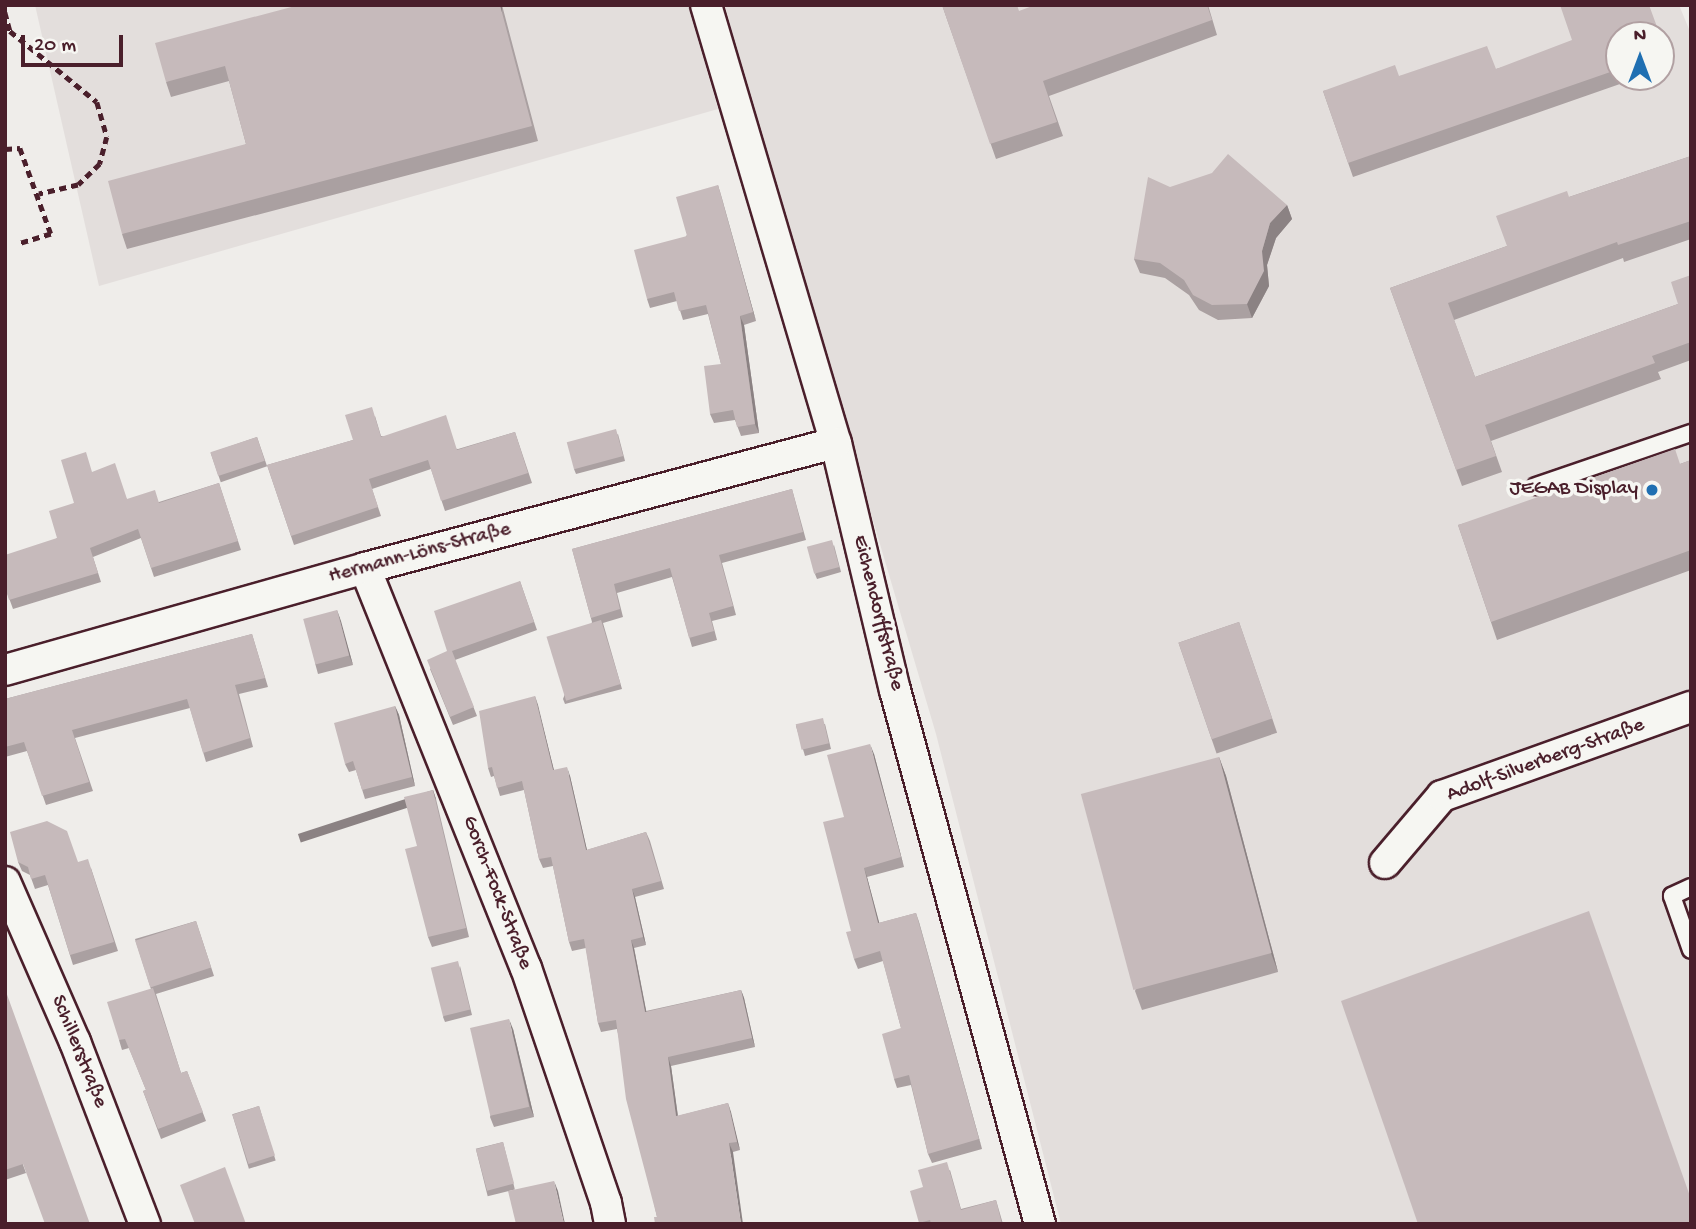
<!DOCTYPE html>
<html>
<head>
<meta charset="utf-8">
<style>
  body { margin:0 }
  #map { position:relative; width:1696px; height:1229px; overflow:hidden; background:#efedea; font-family:"Gochi Hand",sans-serif }
  div>[style] { position:absolute }
  [style*='--x'] { left:calc(var(--x)*1px); top:calc(var(--y)*1px); width:calc(var(--w)*1px); rotate:calc(var(--a)*1deg) }
  .built>* { inset:0; background:#e3dedc }
  .path>* { height:4.5px; margin-top:-2.25px; transform-origin:0; background:repeating-linear-gradient(90deg,#4a1f2b 0 7px,transparent 0 12px) }
  .roads { filter:drop-shadow(2px 0 #4a1f2b) drop-shadow(-2px 0 #4a1f2b) drop-shadow(0 2px #4a1f2b) drop-shadow(0 -2px #4a1f2b) }
  .service>* { height:16px; margin:-8px; padding:0 8px; transform-origin:8px; border-radius:8px; background:#f6f6f2 }
  .minor>* { height:30px; margin:-15px; padding:0 15px; transform-origin:15px; border-radius:15px; background:#f6f6f2 }
  .wall>* { inset:0; background:#aaa0a1; transform-origin:0 0 }
  .shaded-wall>* { inset:0; background:#8b8283; transform-origin:0 0 }
  .building>* { inset:0; background:#c6babb; transform-origin:0 0 }
  .dots>* { width:19px; height:19px; translate:-50% -50%; box-sizing:border-box; border:4px solid #f6f6f2; border-radius:50% }
  span { translate:-50% -50%; white-space:nowrap; text-align:center; line-height:1.15; -webkit-text-stroke:7px #f6f6f2; paint-order:stroke }
  .poi-label { font-size:21px; color:#4a1f2b }
  .right { translate:-100% -50%; text-align:right }
  .street-label { font-size:21px; color:#4a1f2b }
  .frame { position:absolute; inset:0; border:7px solid #4a1f2b; pointer-events:none }
  .north { position:absolute; left:1605px; top:21px; width:70px; height:70px; box-sizing:border-box; background:#f6f6f2; border:2px solid #b1a0a2; border-radius:50%; rotate:0deg; font-size:19px; font-weight:700; line-height:28px; text-align:center; color:#4a1f2b }
  .north::after { content:''; display:block; margin:auto; width:24px; height:32px; background:#1f6fb2; clip-path:polygon(50% 0,100% 100%,50% 72%,0 100%) }
  .scale { position:absolute; left:21px; top:35px; width:102px; height:32px; box-sizing:border-box; border:4px solid #4a1f2b; border-top:0; padding-left:9px; font-size:21px; line-height:24px; white-space:nowrap; color:#4a1f2b; -webkit-text-stroke:5px #f6f6f2; paint-order:stroke }
</style>
</head>
<body>
<div id="map">
  <div class="built">
    <i style="clip-path:polygon(35px 5px,688px 5px,718px 109px,99px 286px)"></i>
    <i style="clip-path:polygon(evenodd,725px 5px,1679px 5px,1691px 34px,1691px 1224px,1061px 1224px,936px 734px,749px 100px,725px 5px,1619px 35px,1661px 35px,1661px 77px,1619px 77px,1619px 35px)"></i>
  </div>
  <div class="path">
    <i style="--x:5;--y:12;--w:20;--a:75"></i>
    <i style="--x:10;--y:31;--w:112;--a:39.2"></i>
    <i style="--x:97;--y:102;--w:36;--a:74"></i>
    <i style="--x:107;--y:137;--w:28;--a:105"></i>
    <i style="--x:100;--y:164;--w:30;--a:136"></i>
    <i style="--x:78;--y:185;--w:40;--a:167"></i>
    <i style="--x:5;--y:149;--w:15;--a:-4"></i>
    <i style="--x:20;--y:148;--w:91;--a:70.2"></i>
    <i style="--x:51;--y:234;--w:34;--a:163"></i>
  </div>
  <div class="roads">
    <div class="service">
      <i style="--x:1536;--y:486;--w:164;--a:-18.9"></i>
      <i style="--x:1691;--y:887;--w:21;--a:155"></i>
      <i style="--x:1672;--y:896;--w:57;--a:70.6"></i>
    </div>
    <div class="minor">
      <i style="--x:706;--y:5;--w:457;--a:73.5"></i>
      <i style="--x:836;--y:443;--w:254;--a:76.6"></i>
      <i style="--x:895;--y:690;--w:553;--a:74.81"></i>
      <i style="--x:365;--y:568;--w:431;--a:68.1"></i>
      <i style="--x:526;--y:968;--w:248;--a:71.2"></i>
      <i style="--x:606;--y:1203;--w:21;--a:79"></i>
      <i style="--x:5;--y:670;--w:374;--a:-15.8"></i>
      <i style="--x:365;--y:568;--w:487;--a:-14.9"></i>
      <i style="--x:1385;--y:863;--w:88;--a:-49.6"></i>
      <i style="--x:1442;--y:796;--w:264;--a:-19.7"></i>
      <i style="--x:5;--y:882;--w:175;--a:66.4"></i>
      <i style="--x:75;--y:1042;--w:195;--a:69"></i>
    </div>
  </div>
  <div class="wall">
    <i style="clip-path:polygon(299px 5px,502px 5px,538px 141px,127px 249px,122px 234px,246px 144px,229px 81px,171px 97px,166px 82px)"></i>
    <i style="clip-path:polygon(942px 5px,1019px 11px,1208px 5px,1217px 35px,1049px 96px,1063px 136px,996px 159px)"></i>
    <i style="clip-path:polygon(1619px 35px,1619px 77px,1640px 77px,1353px 177px,1323px 91px,1399px 76px,1496px 69px)"></i>
    <i style="clip-path:polygon(1661px 38px,1671px 66px,1661px 70px)"></i>
    <i style="clip-path:polygon(1691px 156px,1691px 239px,1624px 262px,1623px 258px,1454px 320px,1475px 377px,1678px 304px,1691px 275px,1691px 360px,1658px 372px,1661px 379px,1491px 441px,1502px 472px,1462px 486px,1390px 288px,1507px 246px,1569px 197px)"></i>
    <i style="clip-path:polygon(718px 185px,756px 321px,744px 325px,759px 433px,741px 436px,735px 420px,714px 423px,710px 414px,721px 364px,708px 314px,683px 320px,677px 301px,650px 308px,647px 299px)"></i>
    <i style="clip-path:polygon(1170px 187px,1287px 205px,1292px 219px,1276px 238px,1267px 265px,1269px 286px,1252px 318px,1218px 320px,1199px 310px,1189px 295px,1165px 278px,1140px 273px,1134px 259px)"></i>
    <i style="clip-path:polygon(375px 416px,381px 436px,458px 449px,515px 432px,532px 483px,445px 511px,431px 469px,372px 489px,381px 516px,294px 545px,267px 465px,353px 440px)"></i>
    <i style="clip-path:polygon(618px 434px,625px 461px,576px 474px,574px 469px)"></i>
    <i style="left:257px;top:437px;width:31px;height:49px;rotate:71deg"></i>
    <i style="clip-path:polygon(1691px 460px,1691px 570px,1497px 640px,1458px 525px,1680px 464px)"></i>
    <i style="clip-path:polygon(92px 472px,127px 499px,159px 502px,219px 483px,241px 550px,154px 577px,141px 538px,93px 557px,101px 582px,13px 609px,5px 587px,57px 538px,74px 503px)"></i>
    <i style="clip-path:polygon(792px 489px,806px 540px,722px 563px,736px 615px,712px 621px,717px 640px,692px 647px,672px 577px,617px 593px,623px 617px,603px 623px,622px 689px,565px 704px,563px 699px,592px 622px,572px 549px)"></i>
    <i style="clip-path:polygon(834px 545px,841px 572px,817px 579px,815px 574px)"></i>
    <i style="clip-path:polygon(520px 581px,537px 630px,455px 660px,477px 716px,453px 725px,430px 669px)"></i>
    <i style="clip-path:polygon(337px 610px,353px 665px,318px 674px,315px 663px)"></i>
    <i style="left:1239px;top:622px;width:117px;height:64px;rotate:71deg"></i>
    <i style="clip-path:polygon(252px 634px,268px 687px,239px 694px,253px 747px,206px 762px,190px 708px,75px 738px,93px 791px,46px 805px,27px 751px,5px 757px,5px 699px)"></i>
    <i style="clip-path:polygon(535px 696px,554px 770px,570px 776px,587px 850px,646px 832px,650px 841px,664px 889px,635px 897px,646px 945px,634px 948px,646px 1011px,741px 990px,744px 998px,755px 1047px,671px 1066px,678px 1116px,728px 1103px,740px 1150px,733px 1152px,657px 1217px,617px 1029px,601px 1032px,598px 1023px,586px 948px,572px 951px,569px 942px,553px 866px,543px 868px,539px 859px,524px 790px,500px 796px,494px 776px,491px 777px,488px 768px)"></i>
    <i style="clip-path:polygon(395px 706px,399px 715px,415px 786px,365px 799px,356px 770px,349px 772px,345px 764px)"></i>
    <i style="clip-path:polygon(825px 724px,831px 749px,805px 756px,796px 726px)"></i>
    <i style="clip-path:polygon(874px 754px,904px 867px,867px 877px,879px 923px,916px 913px,982px 1149px,932px 1163px,928px 1154px,911px 1085px,897px 1088px,894px 1079px,901px 1028px,883px 961px,858px 969px,854px 959px,851px 931px)"></i>
    <i style="clip-path:polygon(1219px 757px,1226px 776px,1278px 972px,1142px 1010px,1135px 991px)"></i>
    <i style="clip-path:polygon(433px 790px,436px 799px,469px 937px,432px 947px,428px 937px,417px 846px)"></i>
    <i style="clip-path:polygon(18px 862px,78px 862px,91px 868px,118px 951px,73px 965px,48px 885px,35px 889px,30px 875px,22px 871px)"></i>
    <i style="clip-path:polygon(196px 921px,214px 976px,156px 994px,181px 1073px,187px 1071px,206px 1121px,161px 1139px,143px 1091px,146px 1090px,129px 1048px,122px 1050px,119px 1040px,151px 989px,135px 939px)"></i>
    <i style="clip-path:polygon(460px 966px,472px 1015px,445px 1022px,443px 1017px)"></i>
    <i style="clip-path:polygon(513px 1029px,534px 1117px,494px 1127px,490px 1117px)"></i>
    <i style="left:259px;top:1106px;width:57px;height:28px;rotate:73deg"></i>
    <i style="clip-path:polygon(6px 1118px,26px 1173px,5px 1180px,5px 1119px)"></i>
    <i style="left:503px;top:1142px;width:49px;height:28px;rotate:76deg"></i>
    <i style="clip-path:polygon(950px 1170px,961px 1209px,996px 1200px,1003px 1224px,919px 1224px,923px 1187px)"></i>
  </div>
  <div class="shaded-wall">
    <i style="left:500px;top:5px;width:2px;height:125px"></i>
    <i style="clip-path:polygon(718px 185px,721px 195px,756px 321px,753px 312px)"></i>
    <i style="clip-path:polygon(1287px 205px,1292px 219px,1276px 238px,1267px 265px,1269px 286px,1252px 318px,1247px 304px,1270px 223px)"></i>
    <i style="clip-path:polygon(740px 316px,744px 325px,759px 433px,755px 424px)"></i>
    <i style="clip-path:polygon(337px 610px,341px 621px,353px 665px,349px 655px)"></i>
    <i style="clip-path:polygon(535px 696px,538px 705px,556px 779px,553px 770px)"></i>
    <i style="clip-path:polygon(395px 706px,399px 715px,415px 786px,412px 777px)"></i>
    <i style="clip-path:polygon(870px 744px,874px 754px,904px 867px,901px 857px)"></i>
    <i style="clip-path:polygon(1219px 757px,1226px 776px,1278px 972px,1271px 953px)"></i>
    <i style="clip-path:polygon(567px 767px,570px 776px,589px 859px,586px 850px)"></i>
    <i style="left:433px;top:790px;width:9px;height:142px;rotate:72deg"></i>
    <i style="clip-path:polygon(864px 868px,867px 877px,882px 933px,878px 923px)"></i>
    <i style="clip-path:polygon(632px 889px,635px 897px,646px 945px,643px 937px)"></i>
    <i style="clip-path:polygon(916px 913px,919px 922px,982px 1149px,979px 1139px)"></i>
    <i style="clip-path:polygon(631px 940px,634px 948px,648px 1020px,645px 1012px)"></i>
    <i style="clip-path:polygon(741px 990px,744px 998px,755px 1047px,752px 1038px)"></i>
    <i style="clip-path:polygon(509px 1019px,513px 1029px,534px 1117px,530px 1107px)"></i>
    <i style="clip-path:polygon(668px 1057px,671px 1066px,679px 1125px,676px 1116px)"></i>
    <i style="clip-path:polygon(728px 1103px,731px 1112px,740px 1150px,737px 1142px)"></i>
    <i style="clip-path:polygon(729px 1143px,733px 1152px,743px 1224px,741px 1224px)"></i>
    <i style="clip-path:polygon(554px 1181px,558px 1191px,565px 1224px,564px 1224px)"></i>
  </div>
  <div class="building">
    <i style="clip-path:polygon(299px 5px,500px 5px,532px 126px,122px 234px,108px 181px,246px 144px,225px 66px,166px 82px,155px 43px)"></i>
    <i style="clip-path:polygon(942px 5px,1017px 5px,1019px 11px,1035px 5px,1207px 5px,1212px 20px,1043px 81px,1057px 122px,990px 144px)"></i>
    <i style="clip-path:polygon(1560px 5px,1649px 5px,1660px 35px,1619px 35px,1619px 69px,1348px 163px,1323px 91px,1395px 65px,1399px 76px,1487px 46px,1496px 69px,1572px 40px)"></i>
    <i style="clip-path:polygon(1661px 38px,1666px 52px,1661px 54px)"></i>
    <i style="clip-path:polygon(1228px 154px,1287px 205px,1270px 223px,1262px 251px,1264px 271px,1247px 304px,1212px 305px,1193px 295px,1184px 280px,1160px 263px,1134px 259px,1148px 177px,1170px 187px,1212px 173px)"></i>
    <i style="clip-path:polygon(1691px 156px,1691px 221px,1618px 245px,1617px 242px,1448px 303px,1475px 377px,1678px 304px,1671px 282px,1691px 275px,1691px 342px,1652px 356px,1655px 363px,1485px 425px,1496px 456px,1456px 470px,1390px 288px,1507px 246px,1496px 216px,1567px 191px,1569px 197px)"></i>
    <i style="clip-path:polygon(718px 185px,753px 312px,740px 316px,755px 424px,737px 427px,733px 410px,710px 414px,704px 366px,721px 364px,706px 305px,679px 311px,674px 292px,647px 299px,634px 250px,687px 236px,676px 197px)"></i>
    <i style="clip-path:polygon(372px 407px,381px 437px,446px 415px,457px 450px,515px 432px,528px 473px,441px 501px,428px 460px,369px 479px,378px 507px,291px 536px,267px 465px,353px 440px,345px 415px)"></i>
    <i style="left:616px;top:429px;width:28px;height:51px;rotate:75deg"></i>
    <i style="left:257px;top:437px;width:25px;height:49px;rotate:72deg"></i>
    <i style="clip-path:polygon(1675px 449px,1680px 464px,1691px 460px,1691px 550px,1491px 622px,1458px 525px)"></i>
    <i style="clip-path:polygon(86px 452px,92px 472px,115px 463px,127px 499px,155px 490px,159px 503px,219px 483px,238px 541px,151px 568px,138px 529px,90px 548px,98px 573px,9px 600px,5px 587px,5px 555px,57px 538px,49px 511px,74px 503px,61px 460px)"></i>
    <i style="clip-path:polygon(792px 489px,803px 532px,719px 555px,733px 606px,709px 613px,714px 631px,689px 638px,670px 568px,614px 584px,620px 609px,591px 618px,572px 549px)"></i>
    <i style="left:832px;top:540px;width:28px;height:26px;rotate:75deg"></i>
    <i style="clip-path:polygon(520px 581px,534px 622px,452px 651px,474px 707px,450px 717px,427px 660px,447px 651px,434px 611px)"></i>
    <i style="left:337px;top:610px;width:47px;height:35px;rotate:75deg"></i>
    <i style="left:601px;top:620px;width:67px;height:57px;rotate:73deg"></i>
    <i style="left:1239px;top:622px;width:102px;height:64px;rotate:71deg"></i>
    <i style="clip-path:polygon(252px 634px,265px 678px,235px 685px,250px 738px,203px 753px,187px 699px,72px 730px,89px 782px,42px 796px,24px 742px,5px 747px,5px 699px)"></i>
    <i style="clip-path:polygon(535px 696px,553px 770px,567px 767px,586px 850px,646px 832px,661px 881px,632px 889px,643px 937px,631px 940px,645px 1012px,741px 990px,752px 1038px,668px 1057px,676px 1116px,728px 1103px,737px 1142px,729px 1143px,741px 1224px,655px 1224px,654px 1217px,657px 1217px,626px 1099px,616px 1020px,598px 1023px,584px 939px,569px 942px,551px 857px,539px 859px,522px 781px,497px 788px,492px 767px,488px 768px,479px 711px)"></i>
    <i style="clip-path:polygon(395px 706px,412px 777px,362px 790px,353px 761px,345px 764px,334px 723px)"></i>
    <i style="left:823px;top:718px;width:26px;height:28px;rotate:77deg"></i>
    <i style="clip-path:polygon(870px 744px,901px 857px,864px 868px,878px 923px,916px 913px,979px 1139px,928px 1154px,909px 1075px,894px 1079px,882px 1034px,901px 1028px,880px 951px,854px 959px,846px 932px,851px 931px,823px 822px,844px 817px,827px 755px)"></i>
    <i style="left:1219px;top:757px;width:203px;height:143px;rotate:75deg"></i>
    <i style="clip-path:polygon(433px 790px,466px 928px,428px 937px,405px 849px,417px 846px,404px 797px)"></i>
    <i style="clip-path:polygon(47px 821px,67px 831px,78px 862px,88px 859px,114px 942px,70px 955px,45px 875px,31px 879px,28px 867px,18px 862px,10px 832px)"></i>
    <i style="clip-path:polygon(1589px 911px,1691px 1199px,1691px 1224px,1418px 1224px,1341px 1001px)"></i>
    <i style="left:196px;top:921px;width:49px;height:64px;rotate:72deg"></i>
    <i style="left:458px;top:961px;width:50px;height:28px;rotate:76deg"></i>
    <i style="clip-path:polygon(153px 988px,181px 1073px,187px 1071px,203px 1112px,158px 1129px,143px 1091px,146px 1090px,125px 1039px,119px 1040px,107px 1002px)"></i>
    <i style="clip-path:polygon(5px 989px,90px 1224px,45px 1224px,23px 1164px,5px 1170px,5px 1119px,6px 1118px,5px 1115px)"></i>
    <i style="left:509px;top:1019px;width:90px;height:40px;rotate:77deg"></i>
    <i style="left:259px;top:1106px;width:52px;height:28px;rotate:72deg"></i>
    <i style="left:503px;top:1142px;width:43px;height:28px;rotate:75deg"></i>
    <i style="clip-path:polygon(947px 1162px,961px 1210px,996px 1200px,1002px 1224px,931px 1224px,930px 1220px,919px 1223px,910px 1191px,923px 1187px,918px 1170px)"></i>
    <i style="clip-path:polygon(225px 1167px,246px 1224px,195px 1224px,180px 1185px)"></i>
    <i style="clip-path:polygon(554px 1181px,564px 1224px,516px 1224px,508px 1191px)"></i>
  </div>
  <div class="dots">
    <i style="left:1652px;top:490px;background:#1f6fb2"></i>
  </div>
  <div class="poi-label">
    <span class="right" style="left:1638px;top:490px">JEGAB Display</span>
  </div>
  <div class="street-label">
    <span style="left:420px;top:554px;rotate:-15deg">Hermann-Löns-Straße</span>
    <span style="left:877px;top:613px;rotate:76deg">Eichendorffstraße</span>
    <span style="left:1546px;top:761px;rotate:-20deg">Adolf-Silverberg-Straße</span>
    <span style="left:496px;top:893px;rotate:69deg">Gorch-Fock-Straße</span>
    <span style="left:78px;top:1052px;rotate:68deg">Schillerstraße</span>
  </div>
  <div class="frame"></div>
  <div class="north">N</div>
  <div class="scale">20 m</div>
</div>
</body>
</html>
